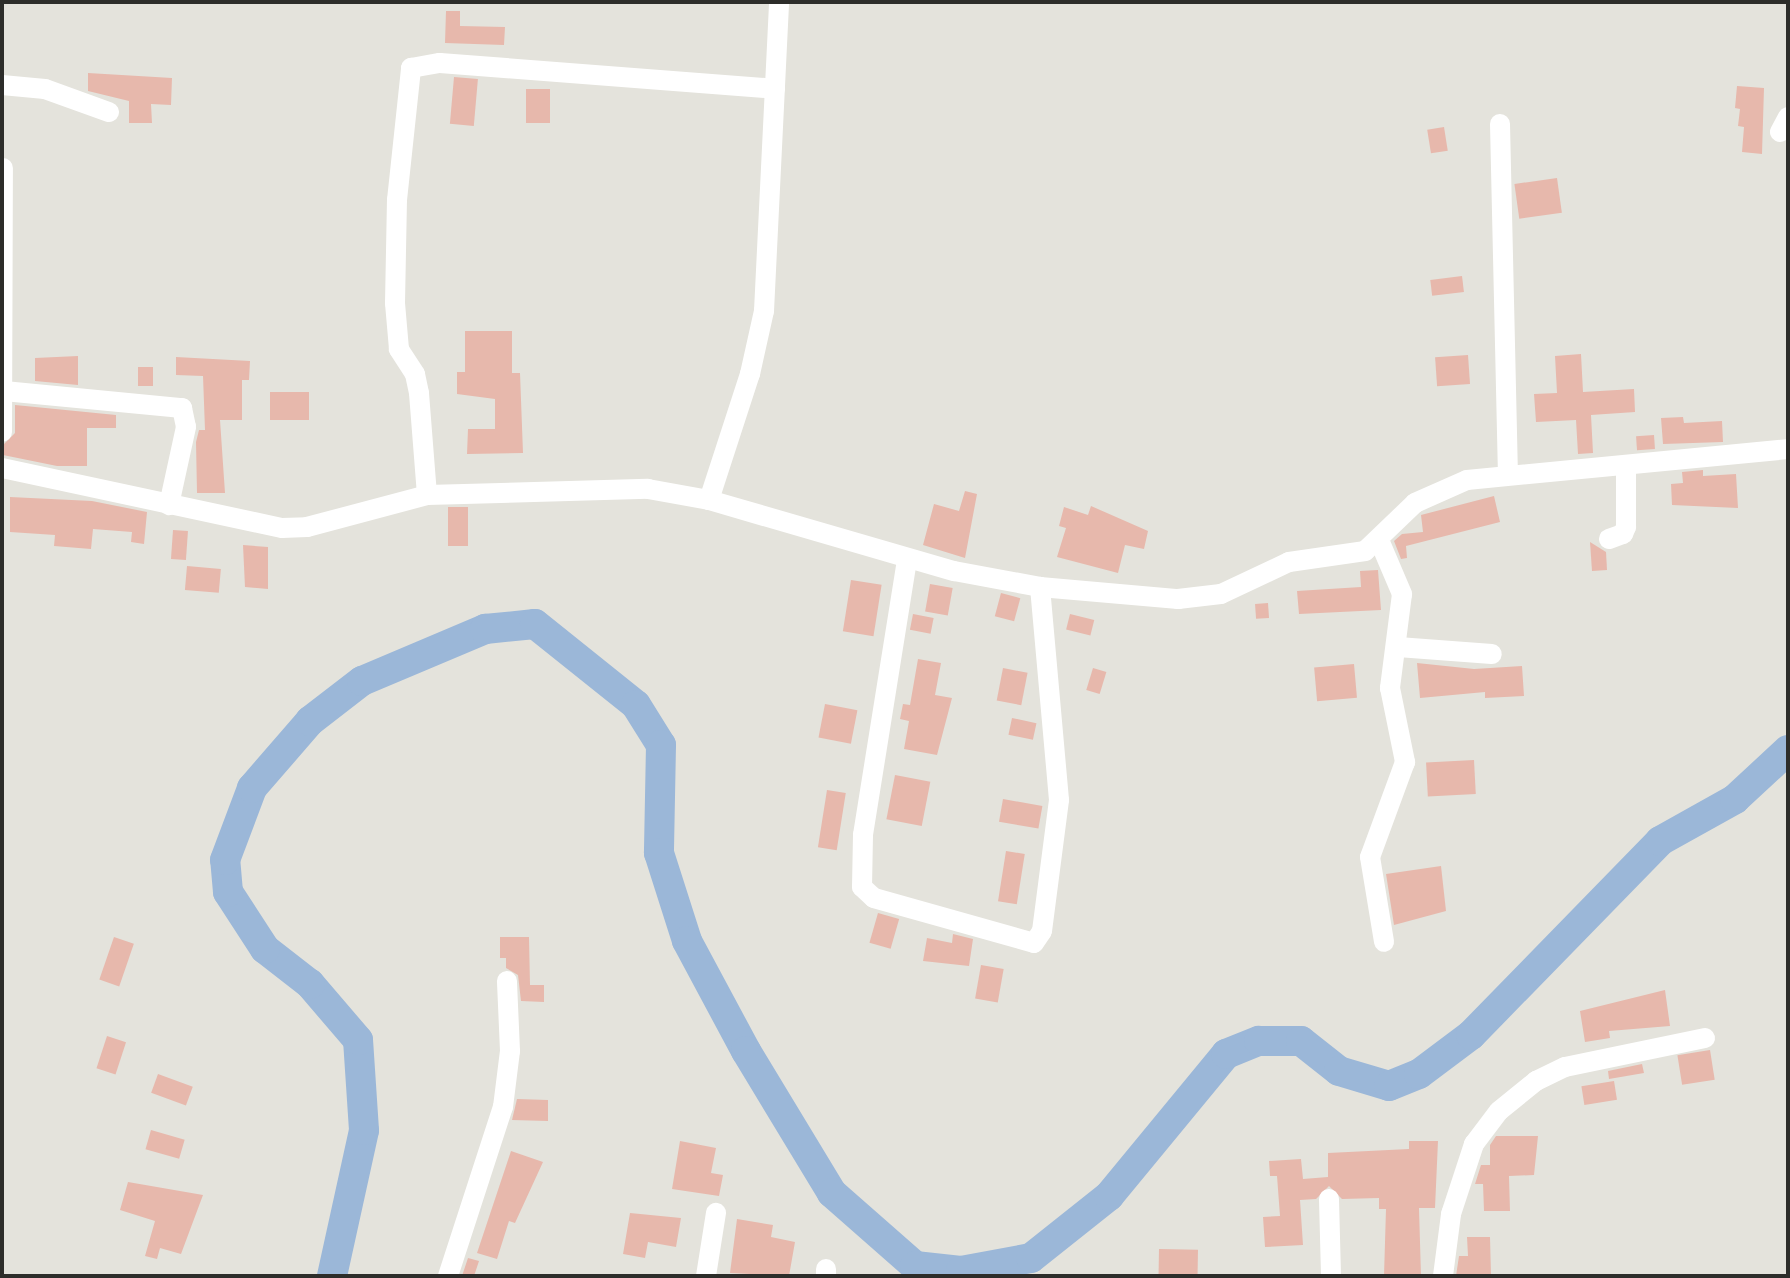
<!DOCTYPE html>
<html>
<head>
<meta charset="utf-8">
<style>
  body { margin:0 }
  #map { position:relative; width:1790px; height:1278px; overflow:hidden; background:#e4e3dc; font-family:"PT Sans Narrow",sans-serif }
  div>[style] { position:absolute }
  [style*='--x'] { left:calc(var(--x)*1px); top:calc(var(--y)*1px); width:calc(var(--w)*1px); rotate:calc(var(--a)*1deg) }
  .river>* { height:30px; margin:-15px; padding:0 15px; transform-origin:15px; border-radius:15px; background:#9bb7d8 }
  .building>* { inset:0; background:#e7b8ac; transform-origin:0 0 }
  .minor>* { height:20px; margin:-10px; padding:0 10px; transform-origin:10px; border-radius:10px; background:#fff }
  span { translate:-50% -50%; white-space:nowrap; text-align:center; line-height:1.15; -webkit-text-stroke:7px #e4e3dc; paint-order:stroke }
  .frame { position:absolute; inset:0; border:4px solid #2d2d2a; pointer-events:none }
</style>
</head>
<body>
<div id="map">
  <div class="river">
    <i style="--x:332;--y:1276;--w:149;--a:-77.6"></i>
    <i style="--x:364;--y:1130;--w:90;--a:-93.8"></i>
    <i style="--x:358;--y:1040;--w:74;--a:-130.6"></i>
    <i style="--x:310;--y:984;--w:57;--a:-142.1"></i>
    <i style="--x:265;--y:949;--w:68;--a:-123"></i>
    <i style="--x:228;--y:892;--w:32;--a:-95"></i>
    <i style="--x:225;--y:860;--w:77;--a:-69.4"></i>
    <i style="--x:252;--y:788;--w:89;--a:-49.1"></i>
    <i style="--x:310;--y:721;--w:66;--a:-37.6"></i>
    <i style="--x:362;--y:681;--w:134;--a:-22.9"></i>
    <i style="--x:485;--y:629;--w:50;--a:-5.7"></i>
    <i style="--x:535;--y:624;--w:129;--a:38.7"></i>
    <i style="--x:636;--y:705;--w:47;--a:58"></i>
    <i style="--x:661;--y:745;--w:108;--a:91.1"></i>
    <i style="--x:659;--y:853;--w:92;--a:72.3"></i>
    <i style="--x:687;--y:941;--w:125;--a:61.8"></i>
    <i style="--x:746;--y:1051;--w:166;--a:58.8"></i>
    <i style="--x:832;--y:1193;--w:111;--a:41.3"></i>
    <i style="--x:915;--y:1266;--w:46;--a:6.2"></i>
    <i style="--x:961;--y:1271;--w:71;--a:-10.5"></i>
    <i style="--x:1031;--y:1258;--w:100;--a:-38.5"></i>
    <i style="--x:1109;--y:1196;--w:184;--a:-50.5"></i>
    <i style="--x:1226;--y:1054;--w:35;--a:-22"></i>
    <i style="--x:1259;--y:1041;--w:42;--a:0"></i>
    <i style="--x:1301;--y:1041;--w:48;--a:38.3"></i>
    <i style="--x:1339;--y:1071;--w:52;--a:16.7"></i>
    <i style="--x:1389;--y:1086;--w:32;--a:-22"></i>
    <i style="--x:1419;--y:1074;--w:65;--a:-36.9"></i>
    <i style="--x:1471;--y:1035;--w:271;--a:-45.7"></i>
    <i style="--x:1660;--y:841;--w:86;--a:-29.2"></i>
    <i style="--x:1735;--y:799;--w:72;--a:-42.8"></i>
  </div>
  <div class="building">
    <i style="clip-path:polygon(446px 11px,460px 11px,460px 26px,505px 27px,504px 45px,445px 43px)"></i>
    <i style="clip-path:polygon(88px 73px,172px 78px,171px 105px,151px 104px,152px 123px,129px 123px,129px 101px,88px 91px)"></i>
    <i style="left:454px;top:77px;width:24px;height:47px;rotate:5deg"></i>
    <i style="clip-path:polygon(1737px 86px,1764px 88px,1762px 154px,1742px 152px,1744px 127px,1738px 126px,1740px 109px,1735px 108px)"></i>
    <i style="left:526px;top:89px;width:24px;height:34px"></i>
    <i style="left:1444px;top:127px;width:24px;height:17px;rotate:81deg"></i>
    <i style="left:1557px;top:178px;width:35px;height:43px;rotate:82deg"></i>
    <i style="left:1462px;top:276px;width:16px;height:32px;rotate:83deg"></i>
    <i style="clip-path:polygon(465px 331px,512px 331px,512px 373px,520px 373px,523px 453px,467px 454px,468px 429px,495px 429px,495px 399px,457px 394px,457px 372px,465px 372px)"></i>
    <i style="clip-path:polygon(1581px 354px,1583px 392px,1634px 389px,1635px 412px,1591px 415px,1593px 453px,1578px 454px,1576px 420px,1536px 422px,1534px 394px,1557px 393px,1555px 356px)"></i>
    <i style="left:1468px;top:355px;width:29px;height:33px;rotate:86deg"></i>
    <i style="clip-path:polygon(78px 356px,78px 385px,35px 381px,35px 358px)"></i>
    <i style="clip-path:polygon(176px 357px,250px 361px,249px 380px,242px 380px,242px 420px,220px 420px,225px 493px,197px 493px,196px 442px,199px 430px,205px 430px,203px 376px,176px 375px)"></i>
    <i style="left:138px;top:367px;width:15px;height:19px"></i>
    <i style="left:270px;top:392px;width:39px;height:28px"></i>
    <i style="clip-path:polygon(15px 405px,116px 415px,116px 428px,87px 428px,87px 466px,57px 466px,3px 455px,3px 445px,15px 433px)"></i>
    <i style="clip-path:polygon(1683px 417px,1684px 423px,1722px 421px,1723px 442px,1663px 444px,1661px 418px)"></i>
    <i style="left:1654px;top:435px;width:14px;height:18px;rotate:86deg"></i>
    <i style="clip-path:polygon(1703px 470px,1703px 476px,1736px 474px,1738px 508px,1672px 505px,1671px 484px,1683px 483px,1682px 472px)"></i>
    <i style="clip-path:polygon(965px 491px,977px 494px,965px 558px,923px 545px,934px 504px,959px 511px)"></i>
    <i style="clip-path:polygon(1494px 496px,1500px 522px,1406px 546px,1407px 558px,1401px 559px,1394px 541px,1402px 534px,1423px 532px,1421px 515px)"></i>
    <i style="clip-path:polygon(10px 497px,92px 501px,147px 512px,144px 544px,131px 542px,132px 532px,93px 529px,91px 549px,54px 546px,55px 535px,10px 532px)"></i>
    <i style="clip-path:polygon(1091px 506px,1148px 531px,1144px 549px,1125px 545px,1118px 573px,1057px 557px,1066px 528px,1059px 526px,1064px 507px,1088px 515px)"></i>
    <i style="left:448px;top:507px;width:20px;height:39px"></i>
    <i style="left:173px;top:530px;width:15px;height:29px;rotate:4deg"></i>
    <i style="clip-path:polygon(1590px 542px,1606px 552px,1607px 570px,1592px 571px)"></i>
    <i style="clip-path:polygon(243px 545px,268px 547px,268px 589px,245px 587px)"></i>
    <i style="left:187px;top:566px;width:34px;height:24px;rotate:5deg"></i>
    <i style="clip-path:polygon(1378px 570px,1381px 610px,1299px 614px,1297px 591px,1361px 587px,1360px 571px)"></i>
    <i style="left:851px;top:580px;width:31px;height:52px;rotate:9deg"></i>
    <i style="left:930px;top:584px;width:23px;height:28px;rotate:10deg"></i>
    <i style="left:1001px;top:593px;width:20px;height:24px;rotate:15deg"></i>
    <i style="left:1268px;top:603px;width:15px;height:13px;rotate:86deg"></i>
    <i style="left:913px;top:614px;width:21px;height:16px;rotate:11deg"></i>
    <i style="left:1070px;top:614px;width:25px;height:16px;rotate:14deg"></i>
    <i style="clip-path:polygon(918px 659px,941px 663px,935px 695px,952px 698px,937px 755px,904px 749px,909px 721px,900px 719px,903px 704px,910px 705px)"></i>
    <i style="clip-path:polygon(1417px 663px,1474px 669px,1522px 666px,1524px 696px,1485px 698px,1485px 692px,1420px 698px)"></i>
    <i style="left:1354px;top:664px;width:34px;height:40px;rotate:85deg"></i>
    <i style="left:1003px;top:668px;width:25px;height:33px;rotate:11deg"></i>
    <i style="left:1093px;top:668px;width:14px;height:23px;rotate:17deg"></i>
    <i style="left:825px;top:704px;width:33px;height:34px;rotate:11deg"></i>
    <i style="left:1012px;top:718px;width:25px;height:17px;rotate:12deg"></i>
    <i style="left:1474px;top:760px;width:34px;height:48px;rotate:87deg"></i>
    <i style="left:895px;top:775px;width:36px;height:45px;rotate:11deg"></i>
    <i style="left:827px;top:790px;width:19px;height:58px;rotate:9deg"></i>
    <i style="left:1003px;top:799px;width:40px;height:23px;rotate:10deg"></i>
    <i style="left:1006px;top:851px;width:19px;height:51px;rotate:9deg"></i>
    <i style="clip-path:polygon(1441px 866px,1446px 911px,1394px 925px,1386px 874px)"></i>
    <i style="left:878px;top:913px;width:22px;height:31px;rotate:16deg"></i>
    <i style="clip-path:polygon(953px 934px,973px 939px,969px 966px,923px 961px,927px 938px,952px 943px)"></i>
    <i style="left:114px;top:937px;width:21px;height:45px;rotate:19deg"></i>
    <i style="clip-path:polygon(500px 937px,529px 937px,530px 985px,544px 985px,544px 1002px,521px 1001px,518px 975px,506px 968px,506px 958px,500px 958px)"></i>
    <i style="left:981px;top:965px;width:23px;height:34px;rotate:10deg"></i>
    <i style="clip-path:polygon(1665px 990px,1670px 1026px,1609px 1031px,1610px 1038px,1585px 1042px,1580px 1011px)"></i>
    <i style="left:107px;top:1036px;width:20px;height:34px;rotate:18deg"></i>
    <i style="left:1710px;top:1050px;width:30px;height:33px;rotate:81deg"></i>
    <i style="clip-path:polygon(1642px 1064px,1644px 1073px,1609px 1079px,1608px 1071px)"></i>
    <i style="left:158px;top:1074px;width:37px;height:20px;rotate:20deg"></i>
    <i style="left:1614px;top:1081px;width:19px;height:33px;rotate:81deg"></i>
    <i style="clip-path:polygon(517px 1099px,548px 1100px,548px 1121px,512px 1120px)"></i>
    <i style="left:151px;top:1130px;width:35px;height:20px;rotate:16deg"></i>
    <i style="clip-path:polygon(1496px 1136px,1538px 1136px,1534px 1175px,1509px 1176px,1510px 1211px,1484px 1211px,1483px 1184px,1475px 1184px,1481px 1165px,1490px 1165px,1490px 1145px)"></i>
    <i style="clip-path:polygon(680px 1141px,716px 1148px,711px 1173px,723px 1175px,719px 1196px,672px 1189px)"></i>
    <i style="clip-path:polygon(1409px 1141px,1438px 1141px,1435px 1208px,1419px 1208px,1421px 1276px,1384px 1276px,1386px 1209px,1379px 1209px,1379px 1198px,1342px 1199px,1329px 1186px,1316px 1199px,1300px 1200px,1303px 1245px,1265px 1247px,1263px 1217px,1280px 1216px,1277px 1176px,1270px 1176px,1269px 1161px,1301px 1159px,1303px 1179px,1328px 1177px,1328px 1153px,1409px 1149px)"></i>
    <i style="clip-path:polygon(511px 1151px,543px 1162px,515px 1223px,509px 1221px,497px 1259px,477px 1253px)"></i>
    <i style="clip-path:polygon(128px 1182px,203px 1195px,181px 1254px,160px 1248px,157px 1259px,145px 1256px,155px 1221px,120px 1210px)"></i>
    <i style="clip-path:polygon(630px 1213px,681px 1218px,676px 1247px,648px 1242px,645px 1258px,623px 1254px)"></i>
    <i style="clip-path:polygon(737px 1219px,773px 1225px,771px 1237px,795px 1242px,789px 1276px,730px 1273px)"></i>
    <i style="clip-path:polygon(1467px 1237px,1490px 1237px,1491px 1275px,1456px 1276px,1459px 1256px,1468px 1256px)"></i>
    <i style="left:1159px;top:1249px;width:39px;height:27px;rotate:1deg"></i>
    <i style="clip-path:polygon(468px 1258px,479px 1261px,474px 1276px,462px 1276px)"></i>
  </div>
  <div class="minor">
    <i style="--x:2;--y:85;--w:43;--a:5.3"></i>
    <i style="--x:45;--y:89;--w:68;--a:19.8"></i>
    <i style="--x:1500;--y:124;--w:351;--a:88.7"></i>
    <i style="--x:1780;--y:132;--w:17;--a:-62"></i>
    <i style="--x:4;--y:391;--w:179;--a:5.5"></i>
    <i style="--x:182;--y:408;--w:19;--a:78"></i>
    <i style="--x:186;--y:427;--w:80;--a:102.3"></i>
    <i style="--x:2;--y:432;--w:264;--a:-89.8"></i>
    <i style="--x:2;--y:468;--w:286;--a:12.1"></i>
    <i style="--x:282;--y:528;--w:25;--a:-2"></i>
    <i style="--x:307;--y:527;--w:124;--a:-14.9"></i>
    <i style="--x:427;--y:495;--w:221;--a:-1.6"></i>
    <i style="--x:648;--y:489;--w:62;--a:10.2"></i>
    <i style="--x:709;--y:500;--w:255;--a:16.2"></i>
    <i style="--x:954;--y:571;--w:87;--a:10.5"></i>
    <i style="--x:1040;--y:587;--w:139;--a:5"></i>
    <i style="--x:1178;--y:599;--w:43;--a:-6.6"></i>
    <i style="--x:1221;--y:594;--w:75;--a:-25.2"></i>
    <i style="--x:1289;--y:562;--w:77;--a:-8.2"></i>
    <i style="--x:1365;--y:551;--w:69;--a:-43.8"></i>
    <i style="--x:1415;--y:503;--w:57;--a:-23.9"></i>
    <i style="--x:1467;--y:480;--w:322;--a:-5.5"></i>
    <i style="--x:427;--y:495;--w:102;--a:-94.5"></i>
    <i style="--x:419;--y:393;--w:19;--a:-102"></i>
    <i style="--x:415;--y:374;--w:30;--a:-123"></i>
    <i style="--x:399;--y:349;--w:46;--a:-95"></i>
    <i style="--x:395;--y:303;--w:103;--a:-88.9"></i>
    <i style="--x:397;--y:200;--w:133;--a:-83.9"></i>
    <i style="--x:411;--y:68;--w:29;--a:-10"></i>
    <i style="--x:440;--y:63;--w:336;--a:4.4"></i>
    <i style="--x:709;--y:500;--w:133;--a:-72"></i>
    <i style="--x:750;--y:374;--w:65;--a:-77.5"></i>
    <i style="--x:764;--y:311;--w:309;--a:-87.2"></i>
    <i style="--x:1609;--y:539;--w:15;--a:-20"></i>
    <i style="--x:1623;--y:534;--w:8;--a:-67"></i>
    <i style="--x:1626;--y:527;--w:62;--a:-90"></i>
    <i style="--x:1379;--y:540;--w:59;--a:66.9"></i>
    <i style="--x:1402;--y:594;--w:95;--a:97.3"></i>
    <i style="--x:1390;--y:688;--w:76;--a:78.5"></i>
    <i style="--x:1405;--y:762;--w:101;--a:110.2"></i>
    <i style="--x:1370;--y:857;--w:86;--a:80.6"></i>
    <i style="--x:907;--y:560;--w:278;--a:99.1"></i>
    <i style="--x:863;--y:835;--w:52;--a:91.1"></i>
    <i style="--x:862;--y:887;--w:16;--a:43"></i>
    <i style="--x:874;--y:898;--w:166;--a:15.7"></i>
    <i style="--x:1034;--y:943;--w:14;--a:-56"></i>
    <i style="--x:1042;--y:931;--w:132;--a:-82.6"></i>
    <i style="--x:1059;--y:800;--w:214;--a:-95.1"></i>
    <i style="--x:1398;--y:647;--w:94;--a:4.3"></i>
    <i style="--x:1329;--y:1199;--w:77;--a:88.5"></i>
    <i style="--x:448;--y:1276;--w:178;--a:-72"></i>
    <i style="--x:503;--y:1107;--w:56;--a:-82.9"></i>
    <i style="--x:510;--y:1051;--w:70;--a:-92.5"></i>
    <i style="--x:706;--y:1276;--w:64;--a:-81"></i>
    <i style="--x:826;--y:1276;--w:7;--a:-90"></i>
    <i style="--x:1443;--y:1276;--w:63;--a:-82.6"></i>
    <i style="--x:1451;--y:1214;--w:74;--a:-71.8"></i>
    <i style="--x:1474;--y:1144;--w:41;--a:-52.9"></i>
    <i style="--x:1499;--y:1111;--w:48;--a:-39"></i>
    <i style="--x:1536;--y:1081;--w:32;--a:-26"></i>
    <i style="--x:1565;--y:1067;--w:143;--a:-11.7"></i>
  </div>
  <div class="frame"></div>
</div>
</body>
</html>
